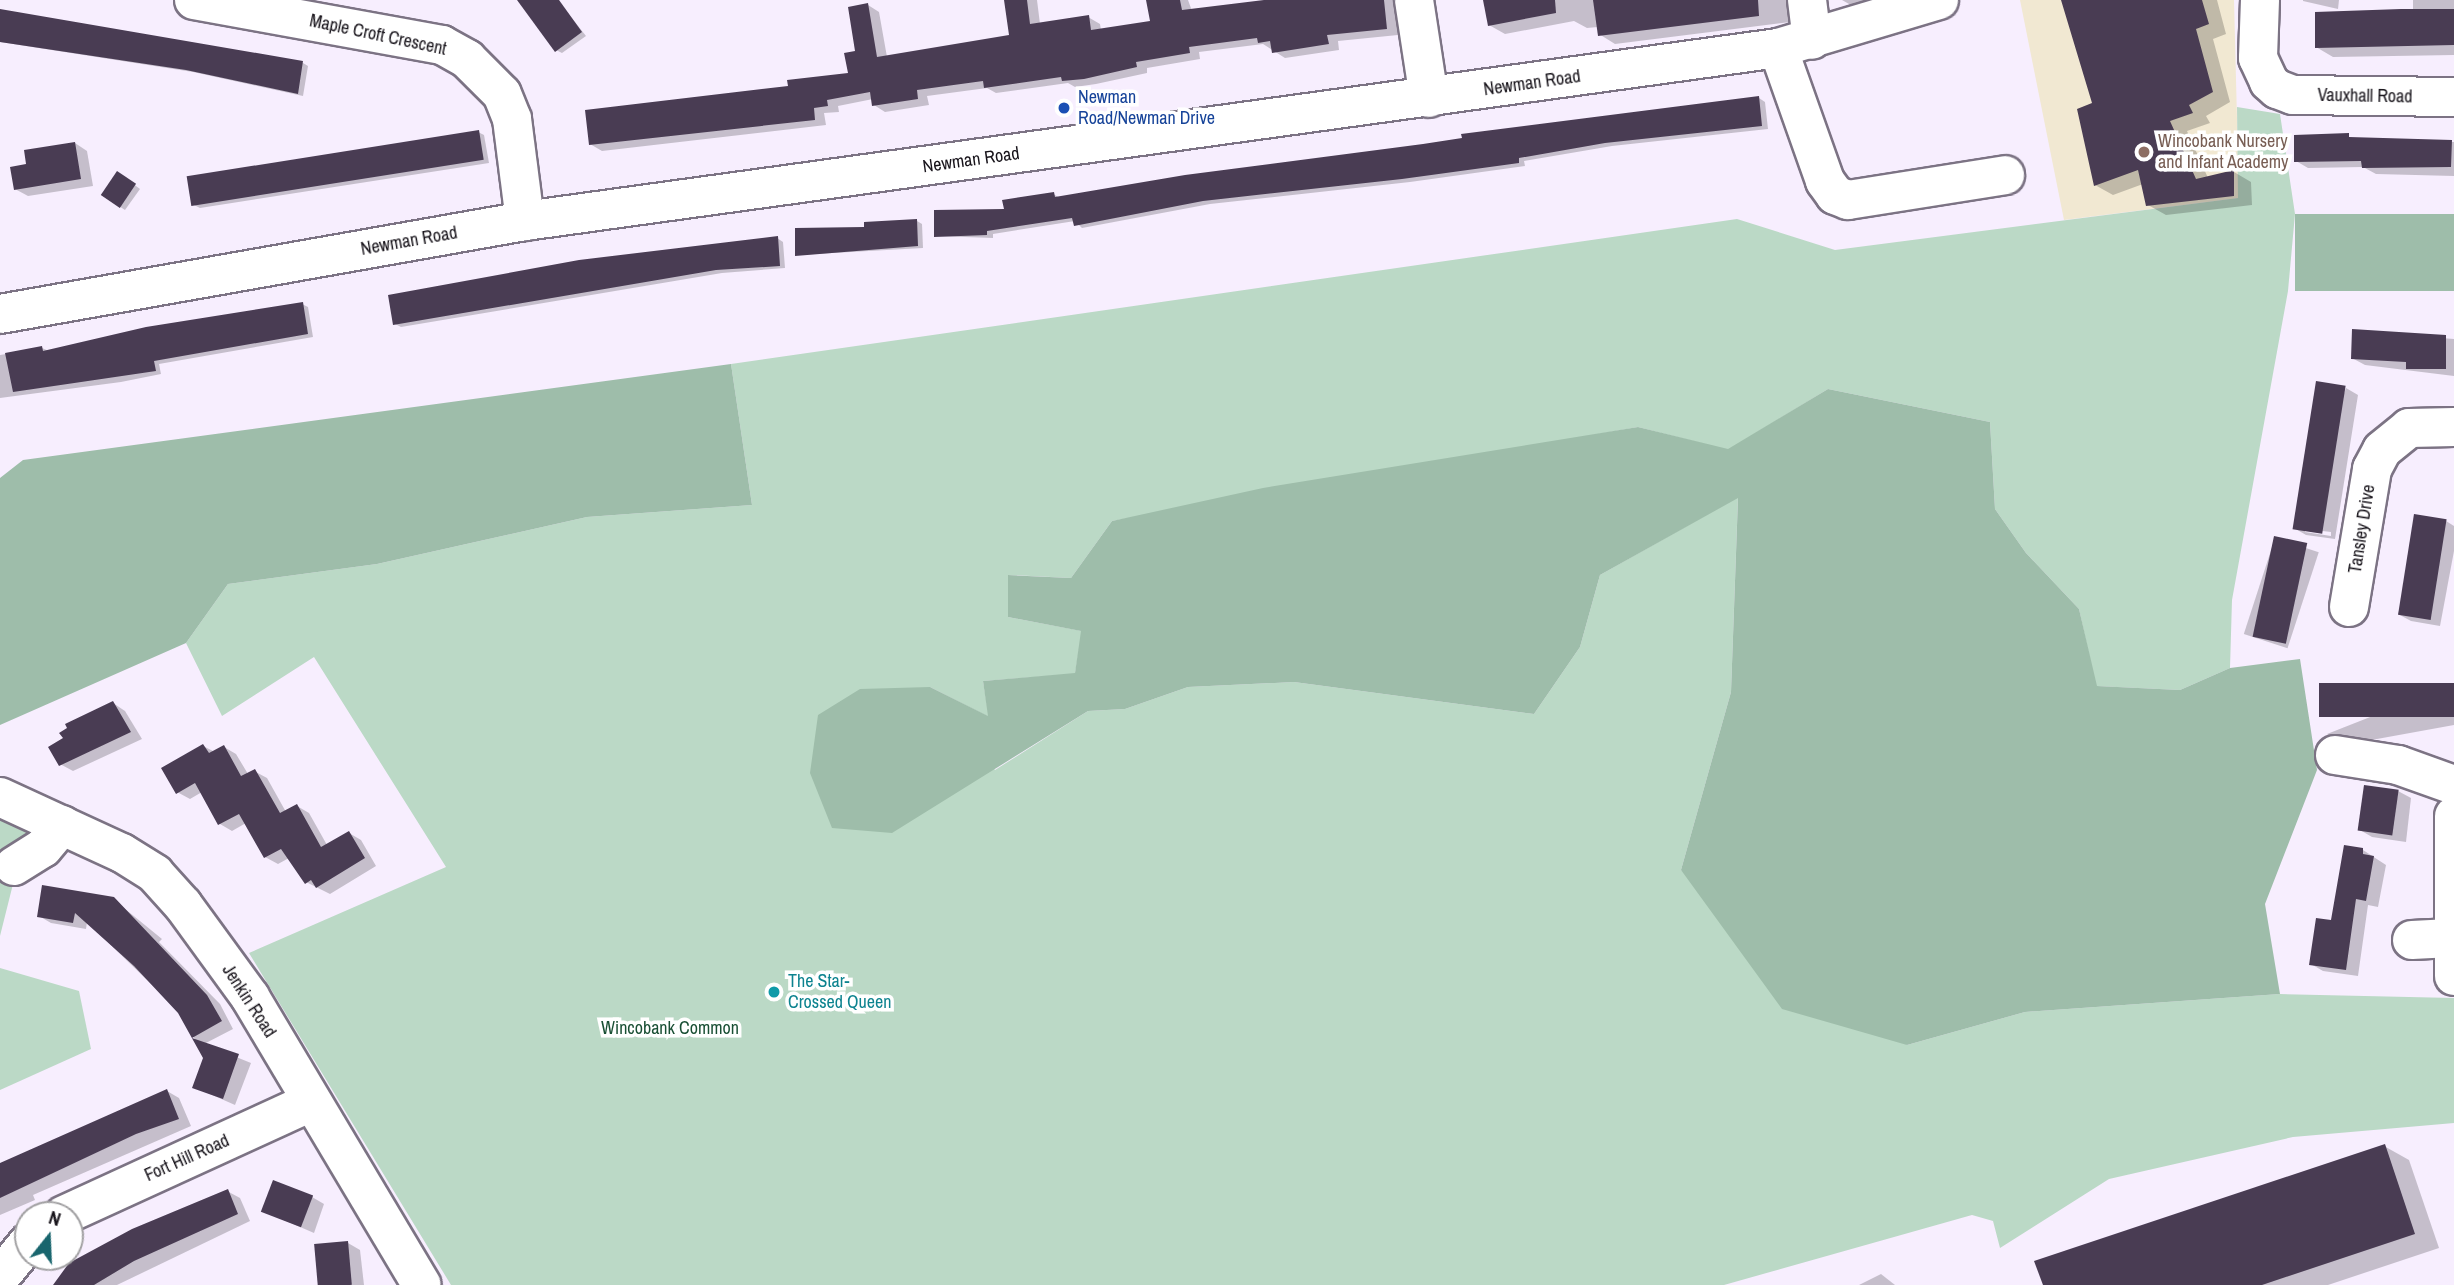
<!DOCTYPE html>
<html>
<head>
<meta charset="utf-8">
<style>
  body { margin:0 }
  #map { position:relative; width:2454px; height:1285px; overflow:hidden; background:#f7eefe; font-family:"Archivo Narrow",sans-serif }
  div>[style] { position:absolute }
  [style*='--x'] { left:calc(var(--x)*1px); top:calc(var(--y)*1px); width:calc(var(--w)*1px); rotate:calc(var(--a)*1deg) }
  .education>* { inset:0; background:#f1e8d2 }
  .green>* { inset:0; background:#bbd9c6 }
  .forest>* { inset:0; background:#9ebdaa; transform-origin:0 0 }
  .shadow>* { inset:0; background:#0003; transform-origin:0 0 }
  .building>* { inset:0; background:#493c53; transform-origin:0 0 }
  .roads { filter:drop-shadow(2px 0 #7c7384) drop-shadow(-2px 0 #7c7384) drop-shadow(0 2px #7c7384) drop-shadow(0 -2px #7c7384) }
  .minor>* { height:38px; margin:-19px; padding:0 19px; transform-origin:19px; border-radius:19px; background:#fff }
  .dots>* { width:19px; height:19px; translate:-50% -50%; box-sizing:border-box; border:4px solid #fff; border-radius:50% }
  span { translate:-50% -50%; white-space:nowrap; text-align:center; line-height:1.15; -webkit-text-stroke:7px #fff; paint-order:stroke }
  .street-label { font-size:18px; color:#17131a }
  .transit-label { font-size:18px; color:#164399 }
  .left { translate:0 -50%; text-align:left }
  .education-label { font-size:18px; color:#785e54 }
  .culture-label { font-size:18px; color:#0d838f }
  .park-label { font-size:18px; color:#194f34 }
  .north { position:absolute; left:14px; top:1201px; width:70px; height:70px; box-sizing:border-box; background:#fff; border:2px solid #a2a1a3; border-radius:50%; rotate:18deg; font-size:19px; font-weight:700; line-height:28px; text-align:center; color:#17131a }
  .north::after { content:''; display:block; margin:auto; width:24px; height:32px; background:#18656d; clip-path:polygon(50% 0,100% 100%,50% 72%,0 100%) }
</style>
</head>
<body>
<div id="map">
  <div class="education">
    <i style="clip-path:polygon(2020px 0,2234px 0,2239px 198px,2064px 220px)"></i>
  </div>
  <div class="green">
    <i style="clip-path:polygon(2237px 107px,2280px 114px,2295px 214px,2288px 291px,2232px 600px,2230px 668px,2180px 690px,2096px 686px,2079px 609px,2026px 553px,1995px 509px,1990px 422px,1828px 389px,1728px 450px,1638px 427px,1112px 521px,1071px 578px,1009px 575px,1008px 617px,1082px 631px,1075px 674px,983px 681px,989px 717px,930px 687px,995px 770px,1088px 711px,1125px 709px,1188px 687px,1294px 682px,1534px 714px,1580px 647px,1600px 575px,1738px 497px,1731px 692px,1681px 870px,1907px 1045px,2025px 1012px,2280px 994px,2454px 998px,2454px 1123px,2293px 1137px,2109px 1179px,2000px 1248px,1993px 1221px,1972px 1215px,1724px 1285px,451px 1285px,249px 953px,446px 867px,314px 657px,222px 716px,186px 643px,228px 584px,377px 564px,587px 517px,752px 505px,731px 364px,1737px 219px,1835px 250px,2238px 198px)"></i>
    <i style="clip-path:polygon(0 810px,38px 826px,18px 864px,0 936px)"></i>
    <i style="clip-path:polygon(0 968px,79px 991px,91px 1049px,0 1090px)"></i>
  </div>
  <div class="forest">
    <i style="left:2295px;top:214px;width:159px;height:77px"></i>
    <i style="clip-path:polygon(731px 364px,752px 505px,587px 517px,377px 564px,228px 584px,186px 643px,0 725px,0 478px,23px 460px)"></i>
    <i style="clip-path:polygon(1828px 389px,1990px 422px,1995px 509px,2026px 553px,2079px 609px,2097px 686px,2180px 690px,2230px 668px,2300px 659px,2317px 770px,2265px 904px,2280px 994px,2025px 1012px,1907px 1045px,1782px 1009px,1681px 870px,1731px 692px,1738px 498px,1600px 575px,1580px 647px,1534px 714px,1294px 682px,1188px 687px,1125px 709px,1088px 711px,892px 833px,832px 828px,810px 773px,818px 715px,860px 689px,930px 687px,988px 716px,983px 681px,1075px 673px,1081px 631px,1008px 617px,1008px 575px,1071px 578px,1112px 521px,1263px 488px,1638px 427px,1728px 449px)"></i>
  </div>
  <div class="shadow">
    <i style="clip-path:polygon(1006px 0,1037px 0,1040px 24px,1088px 17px,1100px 24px,1101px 30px,1152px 23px,1148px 0,1188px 0,1192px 11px,1270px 0,1394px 0,1398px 35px,1338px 41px,1339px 50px,1285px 58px,1263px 44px,1199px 52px,1200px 59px,1147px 68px,1147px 73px,1096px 84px,1075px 87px,1068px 83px,996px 93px,987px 88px,927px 96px,929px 105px,885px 112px,874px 105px,873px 99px,838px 106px,839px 112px,824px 113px,826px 125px,602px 151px,590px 144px,850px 75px,868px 5px,879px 12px,887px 57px,1011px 36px)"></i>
    <i style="clip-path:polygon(1485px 0,1796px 0,1798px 21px,1615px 44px,1599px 34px,1598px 27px,1587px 28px,1574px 21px,1505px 34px,1489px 25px)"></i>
    <i style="clip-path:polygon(1842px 0,1880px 0,1856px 8px)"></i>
    <i style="clip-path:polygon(2063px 0,2217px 0,2226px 34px,2213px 39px,2230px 102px,2206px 116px,2210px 123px,2187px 131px,2208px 178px,2234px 172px,2251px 182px,2252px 205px,2166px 215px,2148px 205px,2143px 184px,2113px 195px,2095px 185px,2094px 104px)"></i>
    <i style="clip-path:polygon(2339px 0,2338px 9px,2303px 1px,2303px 0)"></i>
    <i style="clip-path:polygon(2413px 0,2454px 0,2454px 55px,2333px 57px,2316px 47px,2413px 11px)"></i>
    <i style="clip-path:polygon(559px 2px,586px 36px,562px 53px,556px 50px)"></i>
    <i style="clip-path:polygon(0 14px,303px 63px,308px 66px,303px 96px,193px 72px,0 42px)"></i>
    <i style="clip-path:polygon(1759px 98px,1765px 102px,1768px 129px,1612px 146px,1524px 161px,1525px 166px,1410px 182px,1210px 204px,1082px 228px,1075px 221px,993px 234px,993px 238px,936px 236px,1053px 194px,1060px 198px)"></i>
    <i style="clip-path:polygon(478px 132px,484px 135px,489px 163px,200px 208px,194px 205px)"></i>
    <i style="clip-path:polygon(2296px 137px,2454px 142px,2454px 176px,2376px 174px,2363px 167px,2308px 168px,2296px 161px)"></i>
    <i style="clip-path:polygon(75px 143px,87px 151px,93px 186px,28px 196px,15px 189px)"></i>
    <i style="clip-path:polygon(123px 176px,140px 189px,125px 210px,102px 195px)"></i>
    <i style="clip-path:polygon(917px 221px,922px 224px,923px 248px,797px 255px,866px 228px)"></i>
    <i style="clip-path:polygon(777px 238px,783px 242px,785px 268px,722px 273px,401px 327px,395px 324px)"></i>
    <i style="clip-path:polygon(302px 304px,308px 307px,313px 337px,159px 364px,161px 374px,121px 382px,0 398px,0 355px,42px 348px,49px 351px)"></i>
    <i style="clip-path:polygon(2354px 331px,2454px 339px,2454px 376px,2365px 365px,2352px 358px)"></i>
    <i style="clip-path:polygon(evenodd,2346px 388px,2358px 395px,2335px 539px,2306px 535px,2294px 528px,2346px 388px,2305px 529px,2331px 532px,2331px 536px,2305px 532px,2305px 529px)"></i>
    <i style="clip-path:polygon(2446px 521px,2454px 526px,2454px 551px,2440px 626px,2411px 621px,2398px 614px)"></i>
    <i style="left:2275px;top:538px;width:46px;height:101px;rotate:18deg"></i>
    <i style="clip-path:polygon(2454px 684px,2454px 725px,2377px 739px,2339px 741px,2327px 734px)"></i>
    <i style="clip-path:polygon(113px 703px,125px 711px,142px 739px,73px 771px,60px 764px)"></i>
    <i style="clip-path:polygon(203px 746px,215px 752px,224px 747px,236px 754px,248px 774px,254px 771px,267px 778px,286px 812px,297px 806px,309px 813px,327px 845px,349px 833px,361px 840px,376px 866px,330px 894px,306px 882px,289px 858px,278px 864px,265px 857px,246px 823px,232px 831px,220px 824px,202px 792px,190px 799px,177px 792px)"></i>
    <i style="clip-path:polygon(2398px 791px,2411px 798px,2406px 842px,2372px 837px,2360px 830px)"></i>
    <i style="clip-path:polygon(2363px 850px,2386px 865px,2378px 907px,2368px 905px,2358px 976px,2323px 971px,2311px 964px)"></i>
    <i style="clip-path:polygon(113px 899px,162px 939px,159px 942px,220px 1004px,233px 1029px,204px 1044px,251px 1063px,235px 1105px,194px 1087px,205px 1058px,180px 1012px,87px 922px,86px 929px,51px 923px,39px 916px)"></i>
    <i style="clip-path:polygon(167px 1091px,179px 1098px,191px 1126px,33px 1195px,35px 1200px,0 1215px,0 1170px)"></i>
    <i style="clip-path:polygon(2384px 1146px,2409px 1160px,2439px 1248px,2328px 1285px,2044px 1285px)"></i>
    <i style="clip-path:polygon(227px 1191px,240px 1198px,250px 1221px,117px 1285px,54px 1285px)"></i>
    <i style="clip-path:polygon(312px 1197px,324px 1204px,314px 1233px,263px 1211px)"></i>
    <i style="clip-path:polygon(348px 1243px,360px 1250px,364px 1285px,320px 1285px)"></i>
    <i style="clip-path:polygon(1881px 1274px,1895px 1285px,1859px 1285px)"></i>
  </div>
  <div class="building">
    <i style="clip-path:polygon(517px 0,559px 0,582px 32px,555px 52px)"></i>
    <i style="clip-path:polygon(1004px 0,1027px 0,1030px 24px,1089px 15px,1091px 30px,1150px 21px,1146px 0,1180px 0,1182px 10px,1264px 0,1384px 0,1387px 29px,1327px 35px,1329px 44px,1272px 53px,1270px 41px,1258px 43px,1257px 38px,1189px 47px,1190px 53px,1136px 62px,1137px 67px,1084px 79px,1062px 81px,1061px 77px,984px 88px,983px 81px,917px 90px,918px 99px,872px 106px,870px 92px,827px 100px,828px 106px,814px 108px,815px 120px,589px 145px,585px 110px,788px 86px,787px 80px,848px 73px,844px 53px,855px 51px,848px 7px,868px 3px,877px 57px,1009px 35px)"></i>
    <i style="clip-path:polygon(1483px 0,1555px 0,1556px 13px,1488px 26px)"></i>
    <i style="clip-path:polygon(1593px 0,1758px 0,1759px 16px,1598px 36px)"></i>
    <i style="clip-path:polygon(2061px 0,2202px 0,2209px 24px,2196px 29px,2213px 92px,2189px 105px,2193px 113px,2170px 121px,2196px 179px,2234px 170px,2234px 196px,2146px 206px,2138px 170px,2094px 186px,2077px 109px,2092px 103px)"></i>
    <i style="clip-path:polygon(0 9px,303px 61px,298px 94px,186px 70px,0 42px)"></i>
    <i style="clip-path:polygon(2401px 9px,2454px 9px,2454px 45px,2315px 48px,2315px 12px)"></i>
    <i style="clip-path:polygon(1759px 96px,1762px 126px,1605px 143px,1519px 158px,1519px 163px,1402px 179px,1203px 201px,1074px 226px,1072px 218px,987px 231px,987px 235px,934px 237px,934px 210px,1004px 209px,1002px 200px,1054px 192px,1055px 197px,1185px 175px,1423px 144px,1462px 138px,1461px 134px)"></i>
    <i style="left:479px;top:130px;width:30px;height:296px;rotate:81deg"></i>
    <i style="clip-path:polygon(2349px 133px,2349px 137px,2452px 140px,2451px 167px,2362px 168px,2361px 161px,2294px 162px,2294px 135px)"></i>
    <i style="clip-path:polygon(75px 142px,81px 179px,14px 190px,10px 167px,26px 164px,24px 150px)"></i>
    <i style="left:117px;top:171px;width:23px;height:29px;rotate:34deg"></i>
    <i style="clip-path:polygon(917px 219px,918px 246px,795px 256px,795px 228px,864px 227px,864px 222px)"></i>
    <i style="clip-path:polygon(778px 236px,780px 266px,716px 270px,393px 325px,388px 295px,579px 260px)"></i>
    <i style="clip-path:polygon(303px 302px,308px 334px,154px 361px,156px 371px,13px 392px,5px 353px,42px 346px,43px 351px,146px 327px)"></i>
    <i style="clip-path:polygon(2352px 329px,2446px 335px,2446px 369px,2406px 369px,2406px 362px,2351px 359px)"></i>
    <i style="left:2316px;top:381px;width:30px;height:150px;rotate:9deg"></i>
    <i style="left:2414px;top:514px;width:33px;height:102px;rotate:9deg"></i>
    <i style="left:2274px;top:536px;width:34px;height:103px;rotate:12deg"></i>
    <i style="left:2454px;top:683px;width:34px;height:135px;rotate:90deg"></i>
    <i style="clip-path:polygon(113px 701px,131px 732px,59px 766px,48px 747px,63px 738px,59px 733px,67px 728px,65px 724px)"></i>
    <i style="clip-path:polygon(203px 744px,209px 753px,224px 745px,241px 776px,255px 769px,280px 813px,297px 804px,321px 847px,349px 831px,365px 858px,316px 888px,311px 880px,305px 884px,281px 849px,264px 858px,239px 814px,218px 825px,195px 783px,176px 794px,161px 768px)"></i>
    <i style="left:2364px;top:785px;width:35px;height:46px;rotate:8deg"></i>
    <i style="clip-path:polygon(2344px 845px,2363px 848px,2363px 854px,2374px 856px,2366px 901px,2356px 899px,2346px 970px,2309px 965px,2316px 918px,2331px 920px)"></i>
    <i style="clip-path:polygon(42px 885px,114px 897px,207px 995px,222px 1021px,192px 1038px,239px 1054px,223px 1099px,192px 1088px,203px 1058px,178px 1013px,134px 966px,75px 913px,73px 923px,37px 917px)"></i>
    <i style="clip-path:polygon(167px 1089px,179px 1119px,136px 1134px,0 1198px,0 1163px)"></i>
    <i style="clip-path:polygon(2385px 1144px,2415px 1234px,2262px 1285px,2043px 1285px,2034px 1261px)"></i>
    <i style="left:273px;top:1180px;width:43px;height:34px;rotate:21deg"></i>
    <i style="clip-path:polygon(228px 1189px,238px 1214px,134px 1261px,94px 1285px,53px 1285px,69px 1263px,132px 1229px)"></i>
    <i style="left:348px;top:1241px;width:44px;height:34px;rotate:85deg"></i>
  </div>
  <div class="roads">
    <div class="minor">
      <i style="--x:194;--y:0;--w:252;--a:10.3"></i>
      <i style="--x:442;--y:45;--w:29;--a:29"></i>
      <i style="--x:467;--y:59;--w:49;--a:45"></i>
      <i style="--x:502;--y:94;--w:27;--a:68"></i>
      <i style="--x:512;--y:119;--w:103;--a:82.7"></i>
      <i style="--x:1414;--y:0;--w:99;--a:81.3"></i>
      <i style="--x:1807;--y:0;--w:40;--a:82.9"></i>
      <i style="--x:2260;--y:0;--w:58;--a:92"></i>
      <i style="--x:2258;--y:58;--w:26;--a:65"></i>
      <i style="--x:2269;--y:82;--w:11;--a:41"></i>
      <i style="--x:2277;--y:89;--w:17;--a:21"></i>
      <i style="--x:2293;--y:95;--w:161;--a:0.7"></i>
      <i style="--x:1778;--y:48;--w:141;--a:70.5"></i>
      <i style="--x:1825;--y:181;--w:17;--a:54"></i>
      <i style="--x:1835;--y:195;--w:14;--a:21"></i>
      <i style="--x:1848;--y:200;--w:159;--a:-9"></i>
      <i style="--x:0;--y:314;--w:533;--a:-10.05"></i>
      <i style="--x:525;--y:221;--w:1265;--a:-7.86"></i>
      <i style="--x:1778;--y:48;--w:168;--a:-16.6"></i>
      <i style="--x:2349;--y:607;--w:140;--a:-80.5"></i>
      <i style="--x:2372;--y:469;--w:21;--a:-62"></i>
      <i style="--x:2382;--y:450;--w:35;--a:-39"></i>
      <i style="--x:2409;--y:428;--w:45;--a:-1.3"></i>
      <i style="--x:2335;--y:755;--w:64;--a:9"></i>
      <i style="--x:2398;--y:765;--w:59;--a:19.7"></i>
      <i style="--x:0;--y:797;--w:134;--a:24.7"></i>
      <i style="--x:122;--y:853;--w:39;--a:32"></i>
      <i style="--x:155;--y:874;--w:42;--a:47.9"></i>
      <i style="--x:183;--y:905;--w:114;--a:53.9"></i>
      <i style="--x:250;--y:997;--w:335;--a:59.2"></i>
      <i style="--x:2454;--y:816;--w:160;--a:90"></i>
      <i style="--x:14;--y:866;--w:34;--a:-32"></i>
      <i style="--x:43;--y:848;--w:30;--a:-50"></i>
      <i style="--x:2412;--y:940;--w:39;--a:-3"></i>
      <i style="--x:64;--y:1215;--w:272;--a:-24.6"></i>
      <i style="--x:0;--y:1277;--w:44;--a:-50.5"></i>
    </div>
  </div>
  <div class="dots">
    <i style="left:1064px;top:108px;background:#1a4fb4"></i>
    <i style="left:2144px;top:152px;background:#8d6e63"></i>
    <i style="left:774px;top:992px;background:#0f9aa8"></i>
  </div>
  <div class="street-label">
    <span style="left:378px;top:35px;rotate:12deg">Maple Croft Crescent</span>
    <span style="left:1532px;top:83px;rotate:-8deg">Newman Road</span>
    <span style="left:2365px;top:96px;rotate:1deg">Vauxhall Road</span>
    <span style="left:971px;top:160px;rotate:-8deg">Newman Road</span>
    <span style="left:409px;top:241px;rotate:-10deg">Newman Road</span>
    <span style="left:2362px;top:529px;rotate:-81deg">Tansley Drive</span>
    <span style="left:249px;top:1001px;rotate:57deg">Jenkin Road</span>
    <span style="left:187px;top:1158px;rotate:-24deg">Fort Hill Road</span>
  </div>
  <div class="transit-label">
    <span class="left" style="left:1078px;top:108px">Newman<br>Road/Newman Drive</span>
  </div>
  <div class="education-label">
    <span class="left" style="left:2158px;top:152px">Wincobank Nursery<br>and Infant Academy</span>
  </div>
  <div class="culture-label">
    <span class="left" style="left:788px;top:992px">The Star-<br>Crossed Queen</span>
  </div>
  <div class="park-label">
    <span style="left:670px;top:1028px">Wincobank Common</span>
  </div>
  <div class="north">N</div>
</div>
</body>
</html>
